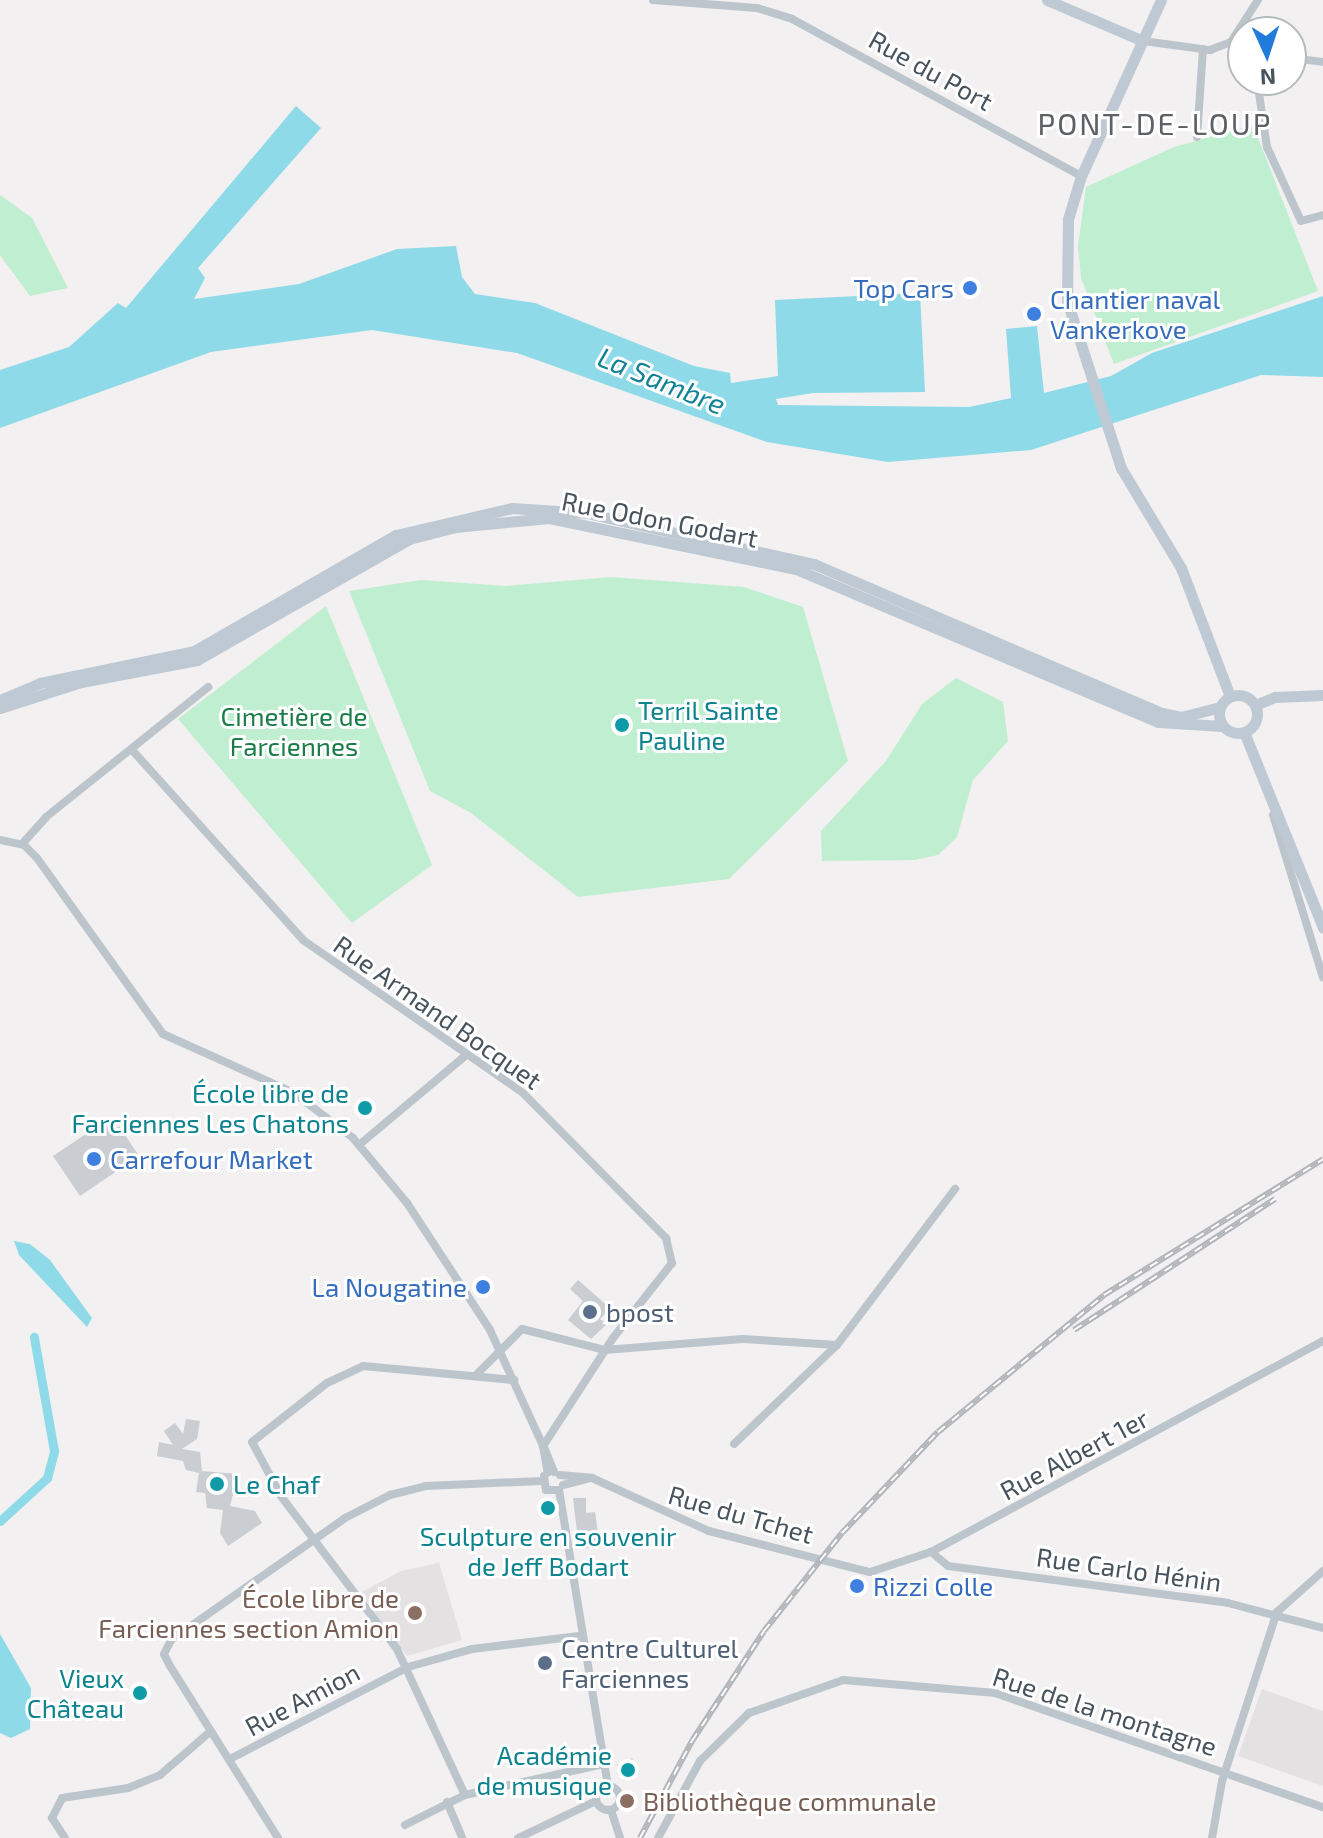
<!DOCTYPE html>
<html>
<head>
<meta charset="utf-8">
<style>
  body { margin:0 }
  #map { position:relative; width:1323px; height:1838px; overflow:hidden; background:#f2f0f0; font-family:"Exo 2",sans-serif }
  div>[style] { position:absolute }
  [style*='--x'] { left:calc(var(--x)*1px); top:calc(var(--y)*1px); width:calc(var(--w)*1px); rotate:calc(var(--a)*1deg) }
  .education>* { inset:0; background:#e3e1e2 }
  .green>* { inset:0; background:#c0eed0 }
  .water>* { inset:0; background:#8fdae9 }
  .canal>* { height:9px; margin:-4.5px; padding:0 4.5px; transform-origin:4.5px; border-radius:4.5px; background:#8fdae9 }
  .building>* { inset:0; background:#cacdd2; transform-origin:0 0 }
  .street>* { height:8px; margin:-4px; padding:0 4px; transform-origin:4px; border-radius:4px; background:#bcc5cc }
  .street>.ring { margin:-4px; padding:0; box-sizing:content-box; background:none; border:8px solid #bcc5cc; border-radius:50% }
  .secondary>* { height:11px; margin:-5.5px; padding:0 5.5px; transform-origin:5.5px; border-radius:5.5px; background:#bec9d3 }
  .secondary>.ring { margin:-5.5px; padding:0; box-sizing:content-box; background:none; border:11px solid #bec9d3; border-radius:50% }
  .rail>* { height:6px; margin-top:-3px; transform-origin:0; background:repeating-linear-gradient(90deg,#fff 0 9px,#b2b5ba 0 18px); box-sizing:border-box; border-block:2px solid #b2b5ba }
  .dots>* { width:22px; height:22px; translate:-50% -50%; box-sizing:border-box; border:4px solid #fff; border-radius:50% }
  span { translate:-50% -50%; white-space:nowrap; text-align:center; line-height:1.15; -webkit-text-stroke:6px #fff; paint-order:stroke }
  .street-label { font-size:26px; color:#48545d }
  .shop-label { font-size:26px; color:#366cbe }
  .right { translate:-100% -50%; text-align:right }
  .left { translate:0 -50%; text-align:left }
  .culture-label { font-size:26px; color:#0d838f }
  .park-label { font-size:26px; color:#1b7c47 }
  .service-label { font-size:26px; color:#4e5e75 }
  .education-label { font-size:26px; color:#785e54 }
  .water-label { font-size:28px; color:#128297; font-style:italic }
  .quarter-label { font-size:30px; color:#5d6064; letter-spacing:2px }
  .north { position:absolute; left:1227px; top:16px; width:80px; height:80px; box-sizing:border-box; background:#fff; border:2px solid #b6bbbe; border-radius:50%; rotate:177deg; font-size:22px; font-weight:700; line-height:32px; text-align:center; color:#48545d }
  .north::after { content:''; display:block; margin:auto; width:28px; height:36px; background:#217bdb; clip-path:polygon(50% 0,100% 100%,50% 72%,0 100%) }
</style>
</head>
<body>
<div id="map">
  <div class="education">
    <i style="clip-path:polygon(439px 1563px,462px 1640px,407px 1656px,360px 1593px,401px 1571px)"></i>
    <i style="clip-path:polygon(1262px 1689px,1323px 1711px,1323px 1786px,1238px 1756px)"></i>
  </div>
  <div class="green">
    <i style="clip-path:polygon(1253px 125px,1318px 291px,1114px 364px,1081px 278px,1078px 246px,1086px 187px,1174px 147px)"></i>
    <i style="clip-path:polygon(0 195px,32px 218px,68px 288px,30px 296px,0 255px)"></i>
    <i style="clip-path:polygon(611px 577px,744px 587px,803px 607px,848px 761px,729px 879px,578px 897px,471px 813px,430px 791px,349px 591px,421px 580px,506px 586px)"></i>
    <i style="clip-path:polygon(326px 606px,432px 865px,352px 923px,178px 719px)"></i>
    <i style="clip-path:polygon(956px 678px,1003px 702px,1008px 741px,973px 780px,957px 837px,938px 855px,915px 860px,822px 861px,821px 831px,886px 761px,922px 704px)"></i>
  </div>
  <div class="water">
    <i style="clip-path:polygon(296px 106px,321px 128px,198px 268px,205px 278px,194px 299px,299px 284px,397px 249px,456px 246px,462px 277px,475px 294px,535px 303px,694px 366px,730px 373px,731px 383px,778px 376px,775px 300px,920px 293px,925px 392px,813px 393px,776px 399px,778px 405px,969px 407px,1011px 398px,1006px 329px,1037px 326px,1044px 393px,1111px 376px,1152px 353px,1323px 296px,1323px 377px,1261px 375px,1031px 450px,888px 462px,767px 442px,517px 353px,372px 330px,211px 352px,0 428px,0 370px,69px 347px,118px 303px,126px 308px)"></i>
    <i style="clip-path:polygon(14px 1241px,30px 1244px,50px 1260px,92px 1318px,87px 1327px,19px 1255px)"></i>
    <i style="clip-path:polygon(0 1634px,31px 1688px,30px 1729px,11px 1738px,0 1733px)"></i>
  </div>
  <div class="canal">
    <i style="--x:0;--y:1521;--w:64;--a:-42.5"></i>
    <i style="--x:47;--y:1478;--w:28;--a:-75"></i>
    <i style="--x:54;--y:1451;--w:116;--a:-100"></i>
  </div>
  <div class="building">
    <i style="clip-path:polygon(107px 1120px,114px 1130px,119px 1126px,139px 1156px,80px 1196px,53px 1156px)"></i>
    <i style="clip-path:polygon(578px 1280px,610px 1308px,600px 1319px,607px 1324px,591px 1339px,568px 1320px,583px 1301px,570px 1289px)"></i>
    <i style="clip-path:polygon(186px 1419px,200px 1421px,197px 1439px,182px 1449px,200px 1452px,202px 1471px,238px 1474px,230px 1506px,255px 1511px,262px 1523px,228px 1546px,220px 1533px,223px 1510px,207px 1508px,205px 1493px,196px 1492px,199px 1473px,186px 1470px,183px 1461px,157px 1456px,159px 1442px,173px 1445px,164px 1431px,175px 1423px,183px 1434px)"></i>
    <i style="clip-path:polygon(573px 1498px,586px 1498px,586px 1513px,595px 1512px,600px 1547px,579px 1549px)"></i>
    <i style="left:632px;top:1758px;width:17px;height:17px;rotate:66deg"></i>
  </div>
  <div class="street">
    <i style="--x:653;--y:0;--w:104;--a:4.4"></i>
    <i style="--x:757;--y:8;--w:37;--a:17"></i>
    <i style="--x:792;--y:19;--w:329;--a:28.5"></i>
    <i style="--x:1143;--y:41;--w:68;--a:7.7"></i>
    <i style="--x:1210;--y:50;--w:22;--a:-21"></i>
    <i style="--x:1231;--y:42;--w:13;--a:23"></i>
    <i style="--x:1231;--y:42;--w:50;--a:-57.3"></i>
    <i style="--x:1291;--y:58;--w:32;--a:7"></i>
    <i style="--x:1257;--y:80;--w:68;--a:81.5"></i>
    <i style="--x:1267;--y:147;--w:81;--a:65.3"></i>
    <i style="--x:1301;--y:221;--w:23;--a:-15"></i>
    <i style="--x:1197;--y:137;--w:88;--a:-86.1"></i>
    <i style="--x:133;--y:751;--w:254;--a:48"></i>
    <i style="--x:303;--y:940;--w:268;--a:34.8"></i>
    <i style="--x:523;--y:1093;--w:204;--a:45.4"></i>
    <i style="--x:666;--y:1238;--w:26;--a:77"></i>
    <i style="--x:672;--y:1263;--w:95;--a:128.2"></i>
    <i style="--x:613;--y:1338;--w:129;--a:122.9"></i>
    <i style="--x:1273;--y:815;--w:170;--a:72.9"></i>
    <i style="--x:0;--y:840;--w:25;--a:12"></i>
    <i style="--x:24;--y:845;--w:18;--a:45"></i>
    <i style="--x:37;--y:858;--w:216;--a:54.4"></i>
    <i style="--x:163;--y:1034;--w:144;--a:24.2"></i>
    <i style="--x:294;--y:1093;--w:74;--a:37.3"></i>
    <i style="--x:353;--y:1138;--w:85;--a:50.3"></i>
    <i style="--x:407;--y:1203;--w:152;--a:56.8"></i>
    <i style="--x:490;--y:1330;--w:128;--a:65.4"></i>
    <i style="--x:543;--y:1446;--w:27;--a:80"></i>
    <i style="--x:22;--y:844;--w:36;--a:-48"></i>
    <i style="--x:46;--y:817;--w:208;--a:-38.7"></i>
    <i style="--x:359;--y:1145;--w:137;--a:-40"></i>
    <i style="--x:475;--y:1376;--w:66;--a:-45"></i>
    <i style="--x:522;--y:1329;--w:86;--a:14.2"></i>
    <i style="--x:605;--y:1350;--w:138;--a:-4.6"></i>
    <i style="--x:743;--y:1339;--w:94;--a:3.7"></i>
    <i style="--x:734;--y:1444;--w:143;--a:-43.9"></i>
    <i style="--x:837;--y:1345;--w:196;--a:-52.9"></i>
    <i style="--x:544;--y:1447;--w:27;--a:68"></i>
    <i style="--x:560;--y:1475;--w:32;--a:5"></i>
    <i style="--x:592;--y:1478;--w:128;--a:24.4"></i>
    <i style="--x:709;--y:1531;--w:166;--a:14.3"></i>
    <i style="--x:870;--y:1572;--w:64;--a:-18.2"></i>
    <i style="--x:931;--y:1552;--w:445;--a:-28.3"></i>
    <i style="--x:544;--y:1476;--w:14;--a:82"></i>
    <i style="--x:546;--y:1490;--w:13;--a:0"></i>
    <i style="--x:563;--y:1485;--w:25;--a:-14"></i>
    <i style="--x:559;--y:1490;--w:300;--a:80.6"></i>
    <i style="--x:931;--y:1552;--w:22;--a:39"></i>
    <i style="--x:948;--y:1566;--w:282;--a:7.5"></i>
    <i style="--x:1228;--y:1603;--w:98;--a:14.7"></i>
    <i style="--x:230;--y:1759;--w:200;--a:-27.3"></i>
    <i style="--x:408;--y:1667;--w:66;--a:-15.7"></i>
    <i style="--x:472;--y:1649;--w:108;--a:-6.9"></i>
    <i class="ring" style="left:596px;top:1786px;width:16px;height:16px"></i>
    <i style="--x:465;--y:1795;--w:161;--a:-115"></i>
    <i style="--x:397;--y:1649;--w:192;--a:-127.2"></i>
    <i style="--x:281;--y:1496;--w:61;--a:-118.2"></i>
    <i style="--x:252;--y:1442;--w:95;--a:-38.2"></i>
    <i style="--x:327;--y:1383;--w:40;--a:-25"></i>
    <i style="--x:363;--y:1366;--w:152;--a:5.3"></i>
    <i style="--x:447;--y:1802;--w:39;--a:67"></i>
    <i style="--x:611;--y:1810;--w:29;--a:72"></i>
    <i style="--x:405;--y:1825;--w:67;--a:-26.6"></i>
    <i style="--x:465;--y:1795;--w:142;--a:-12.6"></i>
    <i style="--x:65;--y:1838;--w:24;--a:-123"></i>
    <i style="--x:52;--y:1818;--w:22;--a:-63"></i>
    <i style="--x:62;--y:1798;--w:67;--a:-8.6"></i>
    <i style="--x:128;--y:1788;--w:35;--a:-22"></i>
    <i style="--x:160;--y:1775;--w:67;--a:-40.8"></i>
    <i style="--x:278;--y:1838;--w:203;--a:-122.1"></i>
    <i style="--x:170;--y:1666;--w:13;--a:-117"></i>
    <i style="--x:164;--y:1654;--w:16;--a:-63"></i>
    <i style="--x:171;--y:1640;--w:213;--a:-35"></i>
    <i style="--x:345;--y:1518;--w:51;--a:-27.1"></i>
    <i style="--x:390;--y:1495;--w:37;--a:-14"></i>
    <i style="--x:426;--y:1486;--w:116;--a:-2.5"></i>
    <i style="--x:518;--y:1838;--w:86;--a:-25.4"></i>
    <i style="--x:658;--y:1838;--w:88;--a:-61.4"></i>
    <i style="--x:700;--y:1761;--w:69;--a:-44.4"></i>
    <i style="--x:749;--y:1713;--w:100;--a:-19.3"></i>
    <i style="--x:843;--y:1680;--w:153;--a:4.9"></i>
    <i style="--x:995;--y:1693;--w:347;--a:19.2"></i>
    <i style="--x:1212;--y:1838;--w:58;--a:-80"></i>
    <i style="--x:1222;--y:1781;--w:178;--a:-72"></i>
    <i style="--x:1277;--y:1612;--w:62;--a:-41.7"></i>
  </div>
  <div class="secondary">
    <i style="--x:1047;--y:0;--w:104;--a:23.1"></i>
    <i style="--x:1161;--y:0;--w:193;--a:114.4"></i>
    <i style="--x:1081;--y:176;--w:45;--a:106.8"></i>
    <i style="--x:1068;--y:219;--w:82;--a:90.7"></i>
    <i style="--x:1067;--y:301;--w:176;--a:72.1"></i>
    <i style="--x:1121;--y:468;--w:117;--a:59"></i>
    <i style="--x:1181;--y:568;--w:137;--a:69.1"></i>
    <i class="ring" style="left:1219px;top:695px;width:27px;height:27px"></i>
    <i style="--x:0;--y:700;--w:43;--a:-23"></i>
    <i style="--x:40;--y:683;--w:157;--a:-11.7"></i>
    <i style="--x:194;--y:651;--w:233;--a:-29.9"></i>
    <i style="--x:396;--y:535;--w:119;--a:-13.1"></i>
    <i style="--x:512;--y:508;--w:75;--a:3.8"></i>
    <i style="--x:587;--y:513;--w:233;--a:12.7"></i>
    <i style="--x:814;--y:564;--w:379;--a:23.2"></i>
    <i style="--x:1162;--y:713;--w:19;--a:12"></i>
    <i style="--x:1181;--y:717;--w:40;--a:-14.4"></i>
    <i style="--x:1255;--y:705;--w:22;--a:-22"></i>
    <i style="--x:1275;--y:697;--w:48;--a:-2.4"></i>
    <i style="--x:0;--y:708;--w:85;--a:-17.8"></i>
    <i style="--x:81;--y:682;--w:118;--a:-10.7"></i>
    <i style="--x:197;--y:660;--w:244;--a:-29.7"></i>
    <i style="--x:409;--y:539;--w:48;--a:-14.6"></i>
    <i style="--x:455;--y:527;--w:94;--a:-5.5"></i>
    <i style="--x:549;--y:518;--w:252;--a:11.7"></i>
    <i style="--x:796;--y:569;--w:393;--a:22.9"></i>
    <i style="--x:1158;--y:722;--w:64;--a:3.6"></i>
    <i style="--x:1244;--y:732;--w:211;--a:68"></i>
  </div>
  <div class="rail">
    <i style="--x:1074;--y:1330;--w:240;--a:-33.1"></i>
    <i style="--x:640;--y:1838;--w:110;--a:-61.8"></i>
    <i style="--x:692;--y:1741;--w:131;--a:-56.8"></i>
    <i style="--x:764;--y:1631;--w:125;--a:-51.5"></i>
    <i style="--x:842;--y:1533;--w:139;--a:-46.5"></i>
    <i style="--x:938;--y:1432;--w:215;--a:-39.5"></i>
    <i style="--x:1104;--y:1295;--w:258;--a:-31.8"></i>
  </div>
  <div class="dots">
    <i style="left:970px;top:288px;background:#3f7fe0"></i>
    <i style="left:1034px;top:314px;background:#3f7fe0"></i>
    <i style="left:622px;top:725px;background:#0f9aa8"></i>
    <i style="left:365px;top:1108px;background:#0f9aa8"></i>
    <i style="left:94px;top:1159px;background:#3f7fe0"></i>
    <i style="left:483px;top:1287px;background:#3f7fe0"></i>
    <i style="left:590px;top:1312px;background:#5c6f8a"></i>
    <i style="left:217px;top:1484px;background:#0f9aa8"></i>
    <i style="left:548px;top:1508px;background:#0f9aa8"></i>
    <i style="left:857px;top:1586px;background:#3f7fe0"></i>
    <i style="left:415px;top:1613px;background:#8d6e63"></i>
    <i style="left:545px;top:1663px;background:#5c6f8a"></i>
    <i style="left:140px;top:1693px;background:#0f9aa8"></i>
    <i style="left:628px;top:1770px;background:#0f9aa8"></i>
    <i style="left:627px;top:1801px;background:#8d6e63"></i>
  </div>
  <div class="street-label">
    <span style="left:931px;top:70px;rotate:29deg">Rue du Port</span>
    <span style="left:660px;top:519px;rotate:11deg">Rue Odon Godart</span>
    <span style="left:438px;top:1012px;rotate:35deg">Rue Armand Bocquet</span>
    <span style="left:1074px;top:1454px;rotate:-28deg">Rue Albert 1er</span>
    <span style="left:741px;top:1514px;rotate:16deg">Rue du Tchet</span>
    <span style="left:1129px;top:1569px;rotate:8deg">Rue Carlo Hénin</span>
    <span style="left:302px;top:1699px;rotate:-28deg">Rue Amion</span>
    <span style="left:1105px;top:1711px;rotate:18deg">Rue de la montagne</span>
  </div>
  <div class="shop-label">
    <span class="right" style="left:954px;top:288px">Top Cars</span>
    <span class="left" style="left:1050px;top:314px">Chantier naval<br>Vankerkove</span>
    <span class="left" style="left:110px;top:1159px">Carrefour Market</span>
    <span class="right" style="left:467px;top:1287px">La Nougatine</span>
    <span class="left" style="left:873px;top:1586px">Rizzi Colle</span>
  </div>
  <div class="culture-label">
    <span class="left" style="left:638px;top:725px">Terril Sainte<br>Pauline</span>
    <span class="right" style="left:349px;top:1108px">École libre de<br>Farciennes Les Chatons</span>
    <span class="left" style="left:233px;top:1484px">Le Chaf</span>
    <span style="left:548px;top:1551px">Sculpture en souvenir<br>de Jeff Bodart</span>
    <span class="right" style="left:124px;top:1693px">Vieux<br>Château</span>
    <span class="right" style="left:612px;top:1770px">Académie<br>de musique</span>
  </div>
  <div class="park-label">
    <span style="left:294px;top:731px">Cimetière de<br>Farciennes</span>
  </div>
  <div class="service-label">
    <span class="left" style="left:606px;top:1312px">bpost</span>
    <span class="left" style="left:561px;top:1663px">Centre Culturel<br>Farciennes</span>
  </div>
  <div class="education-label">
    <span class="right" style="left:399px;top:1613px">École libre de<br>Farciennes section Amion</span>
    <span class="left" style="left:643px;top:1801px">Bibliothèque communale</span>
  </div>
  <div class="water-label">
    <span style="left:662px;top:380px;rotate:22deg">La Sambre</span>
  </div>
  <div class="quarter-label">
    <span style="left:1155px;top:123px">PONT-DE-LOUP</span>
  </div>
  <div class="north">N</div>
</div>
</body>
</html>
